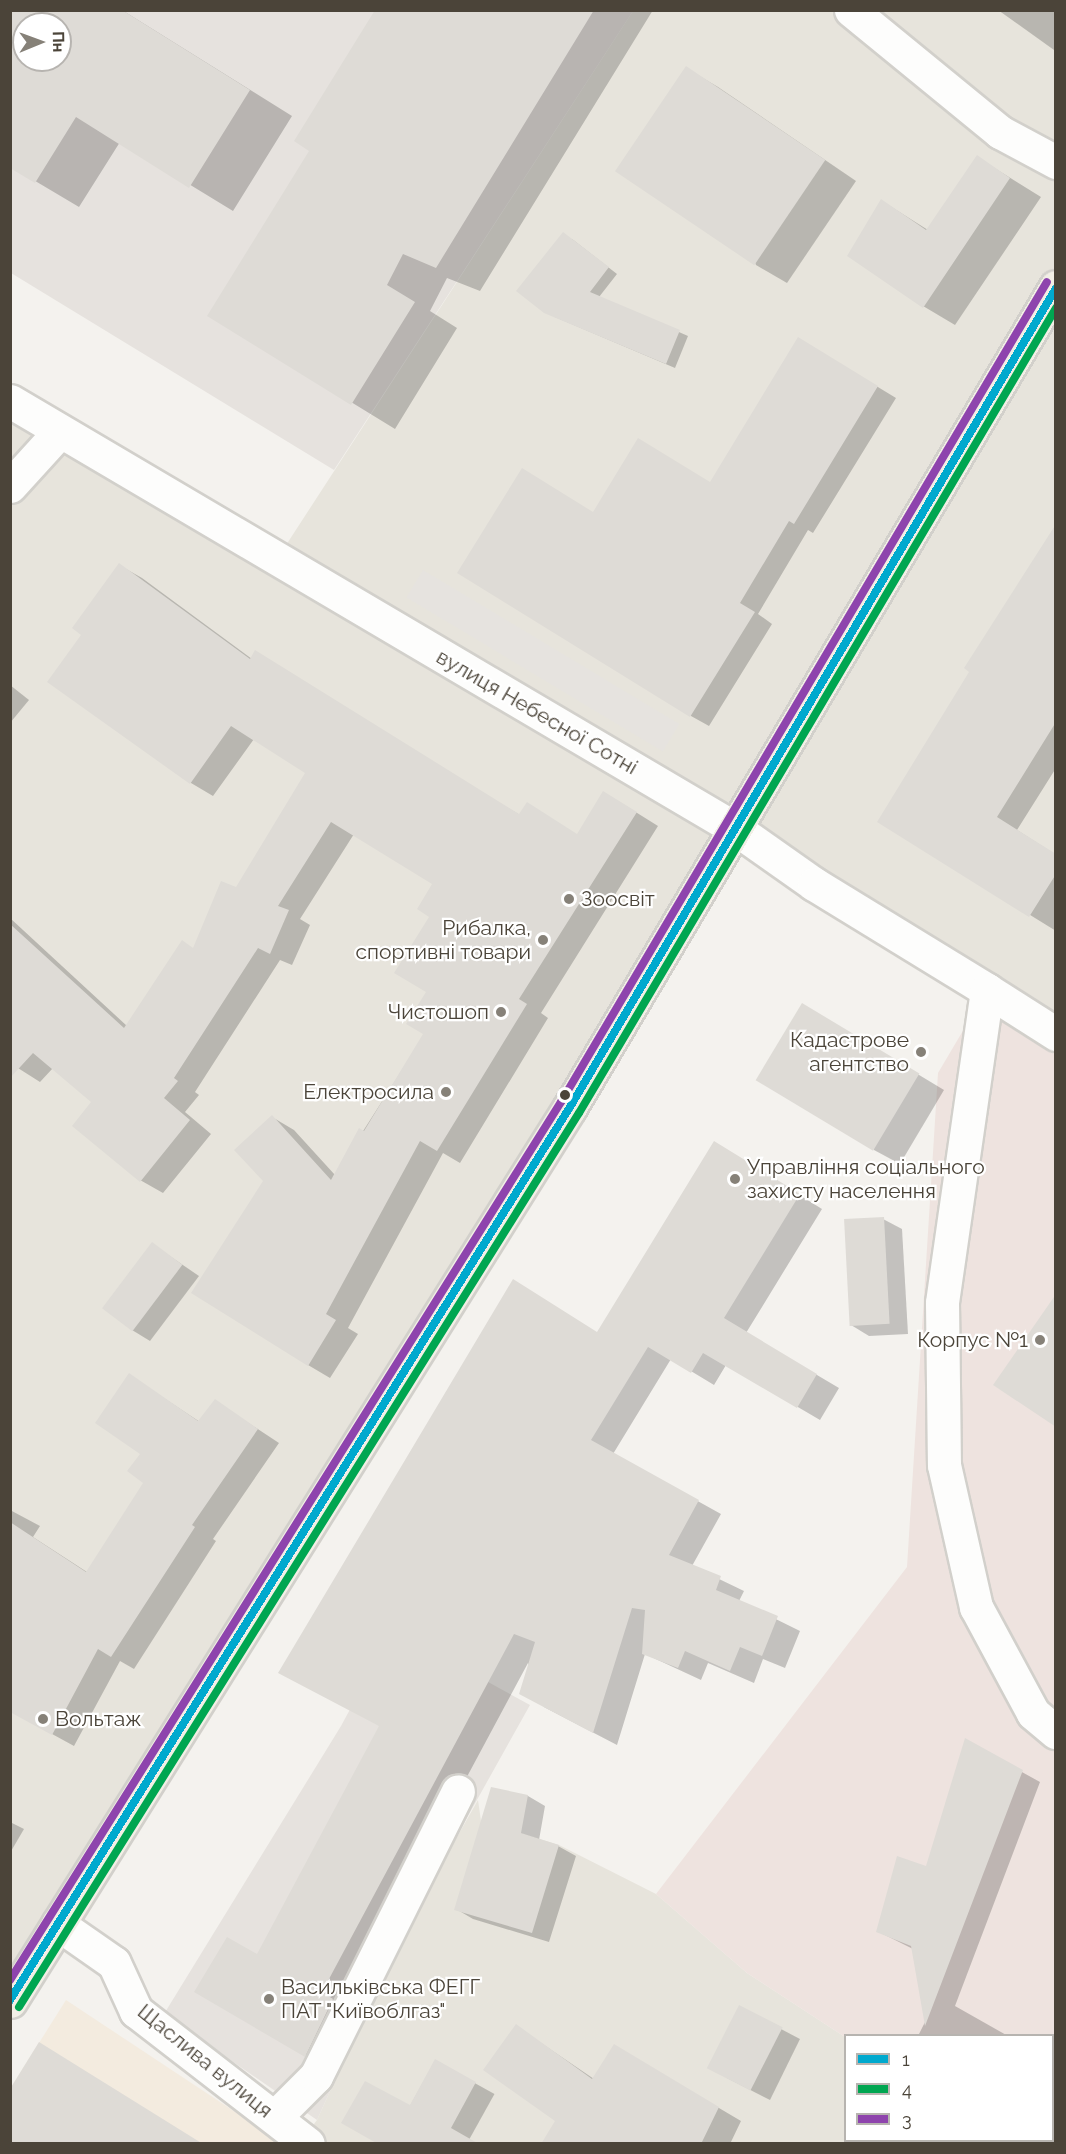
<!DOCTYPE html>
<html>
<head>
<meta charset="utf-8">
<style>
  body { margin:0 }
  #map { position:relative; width:1066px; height:2154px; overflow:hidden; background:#f4f2ee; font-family:Raleway,sans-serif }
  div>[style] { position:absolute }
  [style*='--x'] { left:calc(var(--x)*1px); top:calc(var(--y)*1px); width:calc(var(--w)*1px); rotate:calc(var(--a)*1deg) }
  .residential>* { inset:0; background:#e7e4dc }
  .commercial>* { inset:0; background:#f3ebdf }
  .industrial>* { inset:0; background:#e6e2de }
  .medical>* { inset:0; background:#eee3df }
  .parking>* { inset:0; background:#e6e3df; transform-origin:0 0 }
  .shadow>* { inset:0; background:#0003; transform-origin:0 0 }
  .building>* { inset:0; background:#dedbd6; transform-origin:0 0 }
  .roads { filter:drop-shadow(2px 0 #d2d0cb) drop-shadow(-2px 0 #d2d0cb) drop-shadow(0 2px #d2d0cb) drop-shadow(0 -2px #d2d0cb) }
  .minor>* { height:33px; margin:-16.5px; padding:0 16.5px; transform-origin:16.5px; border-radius:16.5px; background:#fdfdfc }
  .major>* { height:33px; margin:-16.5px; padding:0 16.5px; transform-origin:16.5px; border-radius:16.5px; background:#f2efe6 }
  .bus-1>* { height:8px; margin:-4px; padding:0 4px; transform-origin:4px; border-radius:4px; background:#00a9ce }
  .bus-2>* { height:8px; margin:-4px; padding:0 4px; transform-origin:4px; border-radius:4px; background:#00a651 }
  .bus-3>* { height:8px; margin:-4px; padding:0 4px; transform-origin:4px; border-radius:4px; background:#8e44ad }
  .dots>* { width:16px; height:16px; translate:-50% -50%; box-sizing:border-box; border:3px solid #fff; border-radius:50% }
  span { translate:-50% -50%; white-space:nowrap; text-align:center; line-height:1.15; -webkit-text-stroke:4.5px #fff; paint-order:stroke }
  .street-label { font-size:21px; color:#4b4439 }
  .poi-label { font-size:21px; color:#4b4439 }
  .left { translate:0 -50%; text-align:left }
  .right { translate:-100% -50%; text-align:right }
  .frame { position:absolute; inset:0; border:12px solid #4b4439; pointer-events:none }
  .legend { position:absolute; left:844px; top:2034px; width:210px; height:108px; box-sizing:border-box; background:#fff; border:2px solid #b7b4b0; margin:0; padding:8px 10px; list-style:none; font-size:18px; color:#4b4439 }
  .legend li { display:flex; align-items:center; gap:12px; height:30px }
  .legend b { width:30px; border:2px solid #b7b4b0 }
  .north { position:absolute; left:12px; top:12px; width:60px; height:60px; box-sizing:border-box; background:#fff; border:2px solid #b7b4b0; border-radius:50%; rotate:89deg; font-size:16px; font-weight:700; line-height:24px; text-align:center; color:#4b4439 }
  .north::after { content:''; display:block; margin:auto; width:21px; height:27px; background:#868178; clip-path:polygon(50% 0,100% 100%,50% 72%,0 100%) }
</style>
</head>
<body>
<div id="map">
  <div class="residential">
    <i style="clip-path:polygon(633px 11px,1055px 11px,1055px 1034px,736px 829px,11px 2001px,11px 401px,277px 559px)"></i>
    <i style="clip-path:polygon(478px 1800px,481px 1821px,559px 1845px,656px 1894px,747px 1973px,845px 2037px,846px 2140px,1004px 2140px,1009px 2143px,308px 2144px,302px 2140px,317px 2120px,397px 1943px)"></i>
  </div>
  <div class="commercial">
    <i style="clip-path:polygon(66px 2000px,282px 2143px,11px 2143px,10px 2089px)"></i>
  </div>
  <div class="industrial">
    <i style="clip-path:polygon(evenodd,10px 11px,633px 11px,334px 470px,11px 273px,10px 11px,24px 24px,60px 24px,60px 60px,24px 60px,24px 24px)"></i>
    <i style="clip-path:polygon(393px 1630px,530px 1705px,397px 1943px,317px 2120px,164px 2014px,341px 1726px)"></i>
  </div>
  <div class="medical">
    <i style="clip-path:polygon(987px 990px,1055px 1034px,1055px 2143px,1009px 2143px,1004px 2141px,1052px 2140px,1052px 2036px,845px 2037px,747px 1973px,656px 1894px,907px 1567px,938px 1073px)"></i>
  </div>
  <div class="parking">
    <i style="left:423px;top:570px;width:299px;height:32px;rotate:31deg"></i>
  </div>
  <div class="shadow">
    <i style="clip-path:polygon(evenodd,10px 10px,122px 10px,292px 116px,233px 211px,120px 142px,79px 207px,10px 166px,10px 10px,24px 24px,60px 24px,60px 60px,24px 60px,24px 24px)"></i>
    <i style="clip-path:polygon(376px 10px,653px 10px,480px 291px,447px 278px,430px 311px,457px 328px,395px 429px,209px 315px,312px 150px)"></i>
    <i style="clip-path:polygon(998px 10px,1056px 10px,1056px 50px,1054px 50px)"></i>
    <i style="clip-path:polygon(686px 68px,718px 87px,856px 181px,787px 283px,756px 265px)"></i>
    <i style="clip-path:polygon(977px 157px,1041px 197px,955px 325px,923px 306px,882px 201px,928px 230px)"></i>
    <i style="clip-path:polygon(572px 239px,617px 274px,599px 297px,688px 336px,675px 368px,555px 317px)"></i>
    <i style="clip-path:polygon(817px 350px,896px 398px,813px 533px,808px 530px,758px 614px,772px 624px,709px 726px,691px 716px,594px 513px,711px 484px)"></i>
    <i style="clip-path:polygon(1056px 525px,1056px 768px,1017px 830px,1056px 855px,1056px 931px,879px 821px,972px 671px,966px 668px)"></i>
    <i style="clip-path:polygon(119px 565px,142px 578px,252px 659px,520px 815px,578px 835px,626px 806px,658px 826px,541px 1013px,548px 1018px,460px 1163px,443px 1153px,348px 1328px,358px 1334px,330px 1378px,308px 1365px,264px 1181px,272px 1117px,294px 1130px,335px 1175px,425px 1034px,434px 884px,354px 834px,300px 919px,310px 925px,292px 965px,280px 960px,195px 1092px,199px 1095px,185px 1112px,211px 1134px,163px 1193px,140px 1180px,93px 1102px,53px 1068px,40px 1082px,10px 1063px,10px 918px,127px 1026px,194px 949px,236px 889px,308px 772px,254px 739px,213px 796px,191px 783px,83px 635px)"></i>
    <i style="clip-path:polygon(10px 685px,29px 700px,10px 723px)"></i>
    <i style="clip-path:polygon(828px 1020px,944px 1090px,900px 1164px,874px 1150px)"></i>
    <i style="clip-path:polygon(737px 1156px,822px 1209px,746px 1333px,839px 1388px,820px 1420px,726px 1365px,714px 1385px,671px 1359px,613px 1454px,721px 1514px,692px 1566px,744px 1591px,739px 1601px,800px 1631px,785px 1668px,763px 1659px,754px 1683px,708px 1663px,701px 1680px,645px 1654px,617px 1745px,544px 1707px,528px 1663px,344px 2006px,328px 2068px,196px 1992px,257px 1956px,598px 1333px)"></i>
    <i style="clip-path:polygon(883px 1219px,902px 1229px,908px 1334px,869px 1336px,851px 1325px)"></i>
    <i style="clip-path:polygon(152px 1244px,199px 1276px,150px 1341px,132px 1330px)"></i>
    <i style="clip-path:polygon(129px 1375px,200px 1422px,215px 1401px,279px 1443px,213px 1539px,216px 1541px,134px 1669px,120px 1661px,74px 1746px,10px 1711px,10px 1510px,40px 1526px,33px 1537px,87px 1572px,145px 1483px)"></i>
    <i style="clip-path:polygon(966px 1741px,1040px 1782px,955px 2006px,1008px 2036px,918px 2036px,926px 2020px,913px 1949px,877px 1931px,927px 1868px)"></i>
    <i style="clip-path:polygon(492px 1789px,528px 1796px,545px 1806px,539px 1840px,558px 1846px,576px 1856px,549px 1942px,473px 1919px,456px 1909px)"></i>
    <i style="clip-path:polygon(10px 1822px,24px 1829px,10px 1853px)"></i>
    <i style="clip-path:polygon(739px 2007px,800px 2039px,770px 2100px,727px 2078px)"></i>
    <i style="clip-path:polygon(516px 2026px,594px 2079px,614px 2046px,741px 2121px,730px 2144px,542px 2144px,557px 2121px)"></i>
    <i style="left:1052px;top:2060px;width:4px;height:46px;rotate:27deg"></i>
    <i style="left:435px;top:2061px;width:68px;height:53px;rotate:29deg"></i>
  </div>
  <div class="building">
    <i style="clip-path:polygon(evenodd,10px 10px,122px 10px,250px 90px,189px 188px,76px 117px,35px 183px,10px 168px,10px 10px,24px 24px,60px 24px,60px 60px,24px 60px,24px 24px)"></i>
    <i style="clip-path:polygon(375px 10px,594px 10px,436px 268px,403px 254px,387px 285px,415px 302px,351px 405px,207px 316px,309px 151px,294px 141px)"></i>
    <i style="left:686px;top:66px;width:168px;height:127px;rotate:34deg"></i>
    <i style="clip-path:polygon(977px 155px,1010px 178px,923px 308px,847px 256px,881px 199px,926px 230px)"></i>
    <i style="clip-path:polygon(563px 232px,609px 267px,590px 292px,680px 330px,666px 364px,544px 313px,516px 291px)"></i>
    <i style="clip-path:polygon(798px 337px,878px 386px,794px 524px,789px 521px,740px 603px,755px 612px,690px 717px,457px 573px,522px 468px,593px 512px,638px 438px,710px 482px)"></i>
    <i style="clip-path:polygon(1056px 524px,1056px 722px,997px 817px,1056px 854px,1056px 874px,1029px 917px,877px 822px,969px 672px,964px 668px)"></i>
    <i style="clip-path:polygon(119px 563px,250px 659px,255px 650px,519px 814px,527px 802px,577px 834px,603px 791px,637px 812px,519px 999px,527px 1004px,437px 1151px,420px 1141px,326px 1314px,336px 1320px,308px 1366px,191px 1293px,263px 1181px,234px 1150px,272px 1115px,331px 1180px,359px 1128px,364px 1131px,423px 1034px,406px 1024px,426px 992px,394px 973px,429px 917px,417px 909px,432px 884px,331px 822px,278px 906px,289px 910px,270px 954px,258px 948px,174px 1078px,178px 1081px,164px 1098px,190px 1120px,140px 1182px,72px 1126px,91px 1102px,33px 1053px,10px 1078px,10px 924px,124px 1028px,182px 940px,193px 948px,221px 881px,236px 887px,305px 773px,231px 726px,190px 784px,47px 682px,81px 635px,72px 628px)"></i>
    <i style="left:802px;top:1003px;width:137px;height:90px;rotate:31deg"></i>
    <i style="clip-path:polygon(714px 1141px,800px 1194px,724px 1318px,817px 1374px,797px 1408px,703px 1353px,691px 1373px,648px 1347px,591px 1440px,699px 1500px,669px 1555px,721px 1576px,716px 1590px,778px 1616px,762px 1656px,740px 1647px,730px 1671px,685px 1651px,678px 1668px,642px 1654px,645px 1610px,632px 1608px,593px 1733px,519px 1694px,535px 1642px,514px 1634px,322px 1992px,333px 1999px,305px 2057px,194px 1992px,227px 1937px,257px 1954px,379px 1726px,278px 1673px,513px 1279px,597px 1332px)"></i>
    <i style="left:884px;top:1217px;width:107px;height:40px;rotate:87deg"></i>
    <i style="left:152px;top:1242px;width:38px;height:83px;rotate:37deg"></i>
    <i style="clip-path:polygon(1056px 1294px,1056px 1427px,993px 1385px)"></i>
    <i style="clip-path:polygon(129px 1373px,198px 1421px,215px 1399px,258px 1429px,192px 1525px,195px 1527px,111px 1657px,98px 1649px,52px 1735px,10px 1712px,10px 1522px,86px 1572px,143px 1483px,127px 1471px,140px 1454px,95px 1423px)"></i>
    <i style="clip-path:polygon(965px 1738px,1023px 1770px,925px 2026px,911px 1946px,876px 1932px,897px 1856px,926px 1866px)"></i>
    <i style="clip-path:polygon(491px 1787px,528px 1795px,521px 1833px,559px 1845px,532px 1933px,454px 1910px)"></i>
    <i style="left:739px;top:2005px;width:49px;height:71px;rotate:27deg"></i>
    <i style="clip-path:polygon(516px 2024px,592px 2079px,614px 2044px,719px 2107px,701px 2144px,541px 2144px,555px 2121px,483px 2070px)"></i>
    <i style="clip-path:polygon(39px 2042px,203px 2144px,10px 2144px,10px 2089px)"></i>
    <i style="clip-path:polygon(435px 2059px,476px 2082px,451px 2128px,479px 2144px,378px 2144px,341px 2123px,365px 2081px,410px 2105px)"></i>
  </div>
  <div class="roads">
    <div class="minor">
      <i style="--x:851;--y:10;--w:193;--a:39.3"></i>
      <i style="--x:1000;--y:132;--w:64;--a:28.2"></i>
      <i style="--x:10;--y:401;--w:843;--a:30.52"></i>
      <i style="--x:736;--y:829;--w:95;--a:35.2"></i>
      <i style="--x:814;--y:884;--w:203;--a:31.5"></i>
      <i style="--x:987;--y:990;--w:82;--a:32.5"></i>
      <i style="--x:10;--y:486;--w:74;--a:-47.7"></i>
      <i style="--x:987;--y:990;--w:316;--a:98.2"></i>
      <i style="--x:942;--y:1303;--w:162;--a:89.3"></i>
      <i style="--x:944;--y:1465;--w:146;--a:77.3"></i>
      <i style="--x:976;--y:1607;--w:120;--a:61.7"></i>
      <i style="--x:1033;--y:1713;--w:30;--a:40"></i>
      <i style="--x:58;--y:1924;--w:68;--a:34.9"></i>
      <i style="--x:114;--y:1963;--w:53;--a:65.4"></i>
      <i style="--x:136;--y:2011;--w:217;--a:37.7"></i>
      <i style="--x:275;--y:2117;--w:58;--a:-45"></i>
      <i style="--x:316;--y:2076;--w:318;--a:-63.5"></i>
    </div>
    <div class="major">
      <i style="--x:10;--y:2001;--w:1055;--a:-57.94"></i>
      <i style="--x:570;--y:1107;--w:953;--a:-59.35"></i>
    </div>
  </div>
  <div class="bus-1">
    <i style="--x:10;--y:2000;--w:1054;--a:-57.91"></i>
    <i style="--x:570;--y:1107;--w:952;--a:-59.31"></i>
  </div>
  <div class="bus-2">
    <i style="--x:19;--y:2007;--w:1055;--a:-57.94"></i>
    <i style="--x:579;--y:1113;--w:936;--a:-59.35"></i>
  </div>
  <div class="bus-3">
    <i style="--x:10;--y:1980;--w:1037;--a:-57.89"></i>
    <i style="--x:561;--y:1102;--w:953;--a:-59.35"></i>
  </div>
  <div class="dots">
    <i style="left:569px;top:899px;background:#868178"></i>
    <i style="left:543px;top:940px;background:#868178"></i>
    <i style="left:501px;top:1012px;background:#868178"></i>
    <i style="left:921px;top:1052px;background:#868178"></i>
    <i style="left:446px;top:1092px;background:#868178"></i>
    <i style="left:565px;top:1095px;background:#4b4439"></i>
    <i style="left:735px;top:1179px;background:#868178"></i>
    <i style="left:1040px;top:1340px;background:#868178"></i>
    <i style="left:43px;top:1719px;background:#868178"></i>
    <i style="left:269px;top:1999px;background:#868178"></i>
  </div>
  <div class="street-label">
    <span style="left:537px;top:712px;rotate:30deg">вулиця Небесної Сотні</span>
    <span style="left:205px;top:2061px;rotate:39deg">Щаслива вулиця</span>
  </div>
  <div class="poi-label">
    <span class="left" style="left:581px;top:899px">Зоосвіт</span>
    <span class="right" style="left:531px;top:940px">Рибалка,<br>спортивні товари</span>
    <span class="right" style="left:489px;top:1012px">Чистошоп</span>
    <span class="right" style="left:909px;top:1052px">Кадастрове<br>агентство</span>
    <span class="right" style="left:434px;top:1092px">Електросила</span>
    <span class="left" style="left:747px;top:1179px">Управління соціального<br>захисту населення</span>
    <span class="right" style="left:1028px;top:1340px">Корпус №1</span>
    <span class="left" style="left:55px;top:1719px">Вольтаж</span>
    <span class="left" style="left:281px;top:1999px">Васильківська ФЕГГ<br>ПАТ "Київоблгаз"</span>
  </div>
  <div class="frame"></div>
  <ul class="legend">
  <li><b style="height:8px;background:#00a9ce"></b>1</li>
  <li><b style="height:8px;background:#00a651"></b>4</li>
  <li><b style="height:8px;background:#8e44ad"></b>3</li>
  </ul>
  <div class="north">Пн</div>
</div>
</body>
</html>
